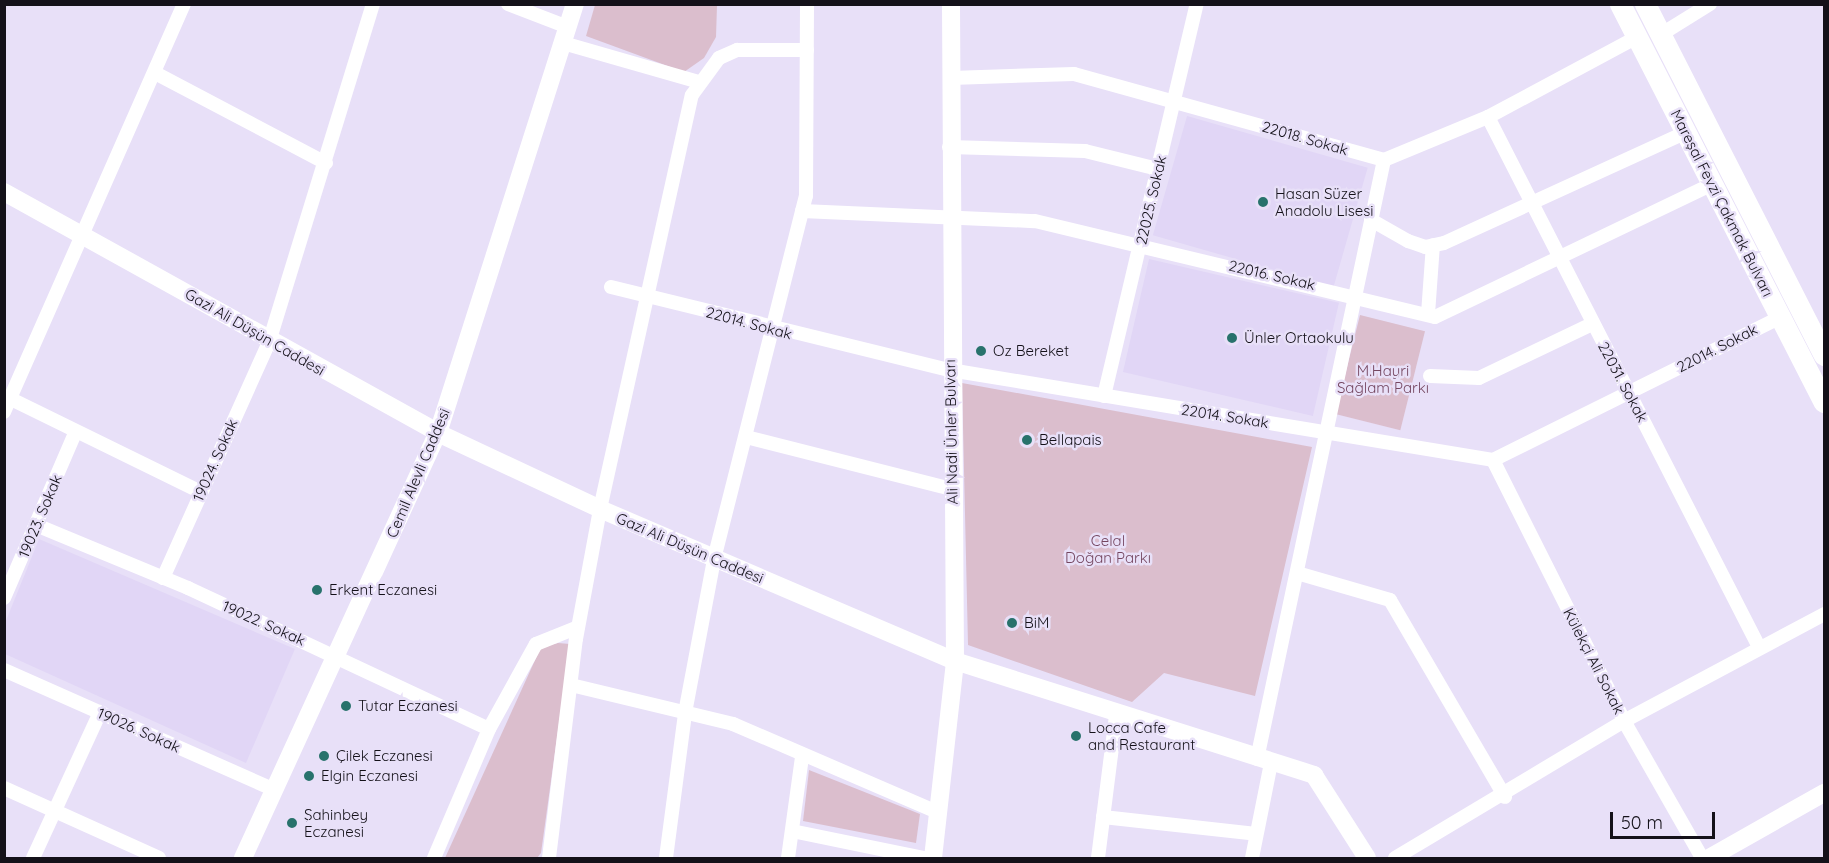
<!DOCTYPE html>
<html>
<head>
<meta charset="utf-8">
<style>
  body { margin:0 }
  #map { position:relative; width:1829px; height:863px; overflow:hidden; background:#e8e0f8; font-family:Quicksand,sans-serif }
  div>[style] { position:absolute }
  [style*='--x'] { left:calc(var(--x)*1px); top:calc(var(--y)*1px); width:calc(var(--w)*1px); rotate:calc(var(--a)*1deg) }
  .built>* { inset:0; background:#e1d6f6; transform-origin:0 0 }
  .green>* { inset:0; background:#dbbecd; transform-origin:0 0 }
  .street>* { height:14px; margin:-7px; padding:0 7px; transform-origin:7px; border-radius:7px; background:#fff }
  .secondary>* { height:18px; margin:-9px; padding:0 9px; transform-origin:9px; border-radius:9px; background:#fff }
  .primary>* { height:21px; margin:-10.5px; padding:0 10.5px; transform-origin:10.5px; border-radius:10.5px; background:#fff }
  .dots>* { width:16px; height:16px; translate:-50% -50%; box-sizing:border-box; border:3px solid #e8e0f8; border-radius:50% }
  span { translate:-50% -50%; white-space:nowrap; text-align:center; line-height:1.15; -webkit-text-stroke:5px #e8e0f8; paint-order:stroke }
  .street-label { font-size:15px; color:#141119 }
  .poi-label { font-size:15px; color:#141119 }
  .left { translate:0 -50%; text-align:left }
  .park-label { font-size:15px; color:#754761 }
  .frame { position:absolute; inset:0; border:6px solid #141119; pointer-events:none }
  .scale { position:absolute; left:1610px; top:812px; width:105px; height:27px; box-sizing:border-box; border:3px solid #141119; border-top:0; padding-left:8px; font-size:18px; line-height:21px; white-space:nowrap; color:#141119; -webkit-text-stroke:4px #e8e0f8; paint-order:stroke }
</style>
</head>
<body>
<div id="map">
  <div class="built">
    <i style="left:1187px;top:116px;width:188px;height:124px;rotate:16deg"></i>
    <i style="left:1149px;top:259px;width:195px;height:116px;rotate:13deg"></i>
    <i style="clip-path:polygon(39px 539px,295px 649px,246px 763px,5px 654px,5px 623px)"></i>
  </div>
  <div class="green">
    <i style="clip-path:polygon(595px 5px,717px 5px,716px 37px,704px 58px,684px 72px,586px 36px)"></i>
    <i style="left:1360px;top:315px;width:67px;height:102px;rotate:14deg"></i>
    <i style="clip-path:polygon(962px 383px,1312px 447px,1255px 696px,1164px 673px,1132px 702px,968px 645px)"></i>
    <i style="clip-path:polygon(558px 643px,570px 644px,541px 853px,537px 858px,445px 858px,541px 647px)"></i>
    <i style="clip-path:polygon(809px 770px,920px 814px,916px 843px,803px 821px)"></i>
  </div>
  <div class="street">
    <i style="--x:508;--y:4;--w:64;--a:21"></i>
    <i style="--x:1660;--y:35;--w:59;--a:-31.8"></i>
    <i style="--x:563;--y:43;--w:141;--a:16"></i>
    <i style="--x:157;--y:74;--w:191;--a:27.8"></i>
    <i style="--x:951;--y:78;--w:123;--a:-1.9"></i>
    <i style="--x:1074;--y:74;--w:322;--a:15.5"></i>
    <i style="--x:1384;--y:160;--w:113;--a:-22.5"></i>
    <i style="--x:1488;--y:117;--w:169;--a:-28.2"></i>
    <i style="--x:1488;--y:117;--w:595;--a:62.92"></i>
    <i style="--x:949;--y:147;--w:136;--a:1.7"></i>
    <i style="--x:1085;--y:151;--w:75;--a:13.9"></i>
    <i style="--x:802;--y:211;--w:233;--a:2.5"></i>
    <i style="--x:1035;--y:221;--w:411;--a:13.5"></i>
    <i style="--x:1435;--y:317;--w:308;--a:-25.6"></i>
    <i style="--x:1371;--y:220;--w:43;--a:29.6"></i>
    <i style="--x:1408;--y:241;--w:18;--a:19"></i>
    <i style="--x:1425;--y:247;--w:19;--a:-12"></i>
    <i style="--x:1444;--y:243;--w:266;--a:-24.6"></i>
    <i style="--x:611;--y:287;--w:349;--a:13.8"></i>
    <i style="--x:950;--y:370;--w:550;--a:9.41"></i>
    <i style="--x:1493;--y:460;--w:322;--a:-26.4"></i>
    <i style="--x:1428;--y:314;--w:69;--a:-85.9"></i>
    <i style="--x:1430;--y:376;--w:49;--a:2.3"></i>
    <i style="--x:1479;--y:378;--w:125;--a:-25.5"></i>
    <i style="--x:1104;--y:396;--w:403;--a:-76.7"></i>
    <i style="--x:11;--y:399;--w:212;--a:26.1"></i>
    <i style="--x:4;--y:412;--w:446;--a:-66.2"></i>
    <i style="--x:746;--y:437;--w:212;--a:14.2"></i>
    <i style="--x:1493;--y:460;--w:292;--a:63.3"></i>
    <i style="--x:1624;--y:721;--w:158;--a:60.3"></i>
    <i style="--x:36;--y:525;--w:165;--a:22.5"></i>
    <i style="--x:188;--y:588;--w:332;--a:25.1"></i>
    <i style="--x:1297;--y:573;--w:97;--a:16.2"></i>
    <i style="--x:1390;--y:600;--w:228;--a:59.7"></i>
    <i style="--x:163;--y:578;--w:259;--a:-65.8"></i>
    <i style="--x:269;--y:342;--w:354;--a:-72.9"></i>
    <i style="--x:4;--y:598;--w:180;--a:-66.7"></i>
    <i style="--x:4;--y:670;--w:296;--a:23.9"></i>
    <i style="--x:571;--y:685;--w:167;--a:13.5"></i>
    <i style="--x:733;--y:724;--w:222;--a:23.3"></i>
    <i style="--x:1257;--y:759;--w:612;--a:-78.03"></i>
    <i style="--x:4;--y:788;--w:170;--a:24.3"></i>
    <i style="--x:1103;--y:817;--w:154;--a:6.3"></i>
    <i style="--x:792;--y:831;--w:135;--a:11.6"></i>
    <i style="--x:33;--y:858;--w:161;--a:-65.3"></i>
    <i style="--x:434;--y:858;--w:140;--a:-66.9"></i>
    <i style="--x:489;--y:729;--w:97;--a:-61.1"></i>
    <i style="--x:536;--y:644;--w:45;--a:-22"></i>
    <i style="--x:549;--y:858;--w:221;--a:-83"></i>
    <i style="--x:576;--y:639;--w:132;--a:-79.5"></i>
    <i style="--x:600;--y:509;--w:424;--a:-77.5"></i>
    <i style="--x:692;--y:95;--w:46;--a:-53.9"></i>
    <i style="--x:719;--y:58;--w:20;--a:-24"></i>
    <i style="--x:737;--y:50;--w:70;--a:0"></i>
    <i style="--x:666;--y:858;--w:146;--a:-82.5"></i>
    <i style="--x:685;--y:713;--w:157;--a:-79.3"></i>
    <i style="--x:714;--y:559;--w:374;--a:-75.8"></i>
    <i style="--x:806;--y:196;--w:192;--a:-89.7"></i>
    <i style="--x:788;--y:858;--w:102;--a:-82.1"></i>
    <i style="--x:1098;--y:858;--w:144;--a:-82.8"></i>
    <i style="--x:1252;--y:858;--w:97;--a:-78.7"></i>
    <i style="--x:1395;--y:858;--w:267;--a:-30.9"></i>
    <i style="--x:1624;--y:721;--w:227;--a:-28.1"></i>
  </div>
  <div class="secondary">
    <i style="--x:4;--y:192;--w:496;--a:29"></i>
    <i style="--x:438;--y:433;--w:179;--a:25.1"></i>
    <i style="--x:600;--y:509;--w:386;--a:23.2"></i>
    <i style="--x:955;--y:661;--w:377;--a:17.6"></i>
    <i style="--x:1314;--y:775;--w:98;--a:57.4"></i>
    <i style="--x:243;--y:858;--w:468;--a:-65.4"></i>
    <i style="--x:438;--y:433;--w:450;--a:-72.3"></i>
    <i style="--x:933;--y:858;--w:198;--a:-83.6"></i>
    <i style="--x:955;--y:661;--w:657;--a:-90.35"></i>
    <i style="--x:1709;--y:858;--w:132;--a:-29.5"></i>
  </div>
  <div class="primary">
    <i style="--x:1620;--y:4;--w:447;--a:62.9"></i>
    <i style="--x:1645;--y:4;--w:394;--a:63"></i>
  </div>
  <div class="dots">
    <i style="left:1263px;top:202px;background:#28726c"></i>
    <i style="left:1232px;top:338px;background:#28726c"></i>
    <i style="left:981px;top:351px;background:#28726c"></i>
    <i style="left:1027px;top:440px;background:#28726c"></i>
    <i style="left:317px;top:590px;background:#28726c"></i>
    <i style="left:1012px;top:623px;background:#28726c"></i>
    <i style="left:346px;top:706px;background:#28726c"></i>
    <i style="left:1076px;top:736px;background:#28726c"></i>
    <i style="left:324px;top:756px;background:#28726c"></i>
    <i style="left:309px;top:776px;background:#28726c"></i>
    <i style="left:292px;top:823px;background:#28726c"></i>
  </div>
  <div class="street-label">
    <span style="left:1305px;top:138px;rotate:16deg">22018. Sokak</span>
    <span style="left:1151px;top:200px;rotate:-77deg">22025. Sokak</span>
    <span style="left:1722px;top:203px;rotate:63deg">Mareşal Fevzi Çakmak Bulvarı</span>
    <span style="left:1272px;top:275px;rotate:13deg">22016. Sokak</span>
    <span style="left:749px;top:323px;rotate:15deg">22014. Sokak</span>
    <span style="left:255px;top:332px;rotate:30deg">Gazi Ali Düşün Caddesi</span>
    <span style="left:1717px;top:348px;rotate:-27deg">22014. Sokak</span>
    <span style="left:1623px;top:382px;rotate:62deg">22031. Sokak</span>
    <span style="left:1225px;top:416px;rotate:9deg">22014. Sokak</span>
    <span style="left:951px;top:432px;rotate:-91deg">Ali Nadi Ünler Bulvarı</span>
    <span style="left:215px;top:460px;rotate:-66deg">19024. Sokak</span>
    <span style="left:418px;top:473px;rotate:-67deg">Cemil Alevli Caddesi</span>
    <span style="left:40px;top:516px;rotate:-67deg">19023. Sokak</span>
    <span style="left:690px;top:548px;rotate:23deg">Gazi Ali Düşün Caddesi</span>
    <span style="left:264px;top:623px;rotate:24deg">19022. Sokak</span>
    <span style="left:1594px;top:661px;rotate:63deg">Külekçi Ali Sokak</span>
    <span style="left:139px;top:730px;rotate:24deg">19026. Sokak</span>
  </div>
  <div class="poi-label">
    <span class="left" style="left:1275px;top:202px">Hasan Süzer<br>Anadolu Lisesi</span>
    <span class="left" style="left:1244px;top:338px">Ünler Ortaokulu</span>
    <span class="left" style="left:993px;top:351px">Oz Bereket</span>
    <span class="left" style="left:1039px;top:440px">Bellapais</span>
    <span class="left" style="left:329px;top:590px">Erkent Eczanesi</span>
    <span class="left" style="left:1024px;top:623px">BiM</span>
    <span class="left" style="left:358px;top:706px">Tutar Eczanesi</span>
    <span class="left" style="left:1088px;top:736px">Locca Cafe<br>and Restaurant</span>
    <span class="left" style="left:336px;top:756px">Çilek Eczanesi</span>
    <span class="left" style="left:321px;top:776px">Elgin Eczanesi</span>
    <span class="left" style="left:304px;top:823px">Şahinbey<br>Eczanesi</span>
  </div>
  <div class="park-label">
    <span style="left:1383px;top:379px">M.Hayri<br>Sağlam Parkı</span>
    <span style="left:1108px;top:549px">Celal<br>Doğan Parkı</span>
  </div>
  <div class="frame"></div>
  <div class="scale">50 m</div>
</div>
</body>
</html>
